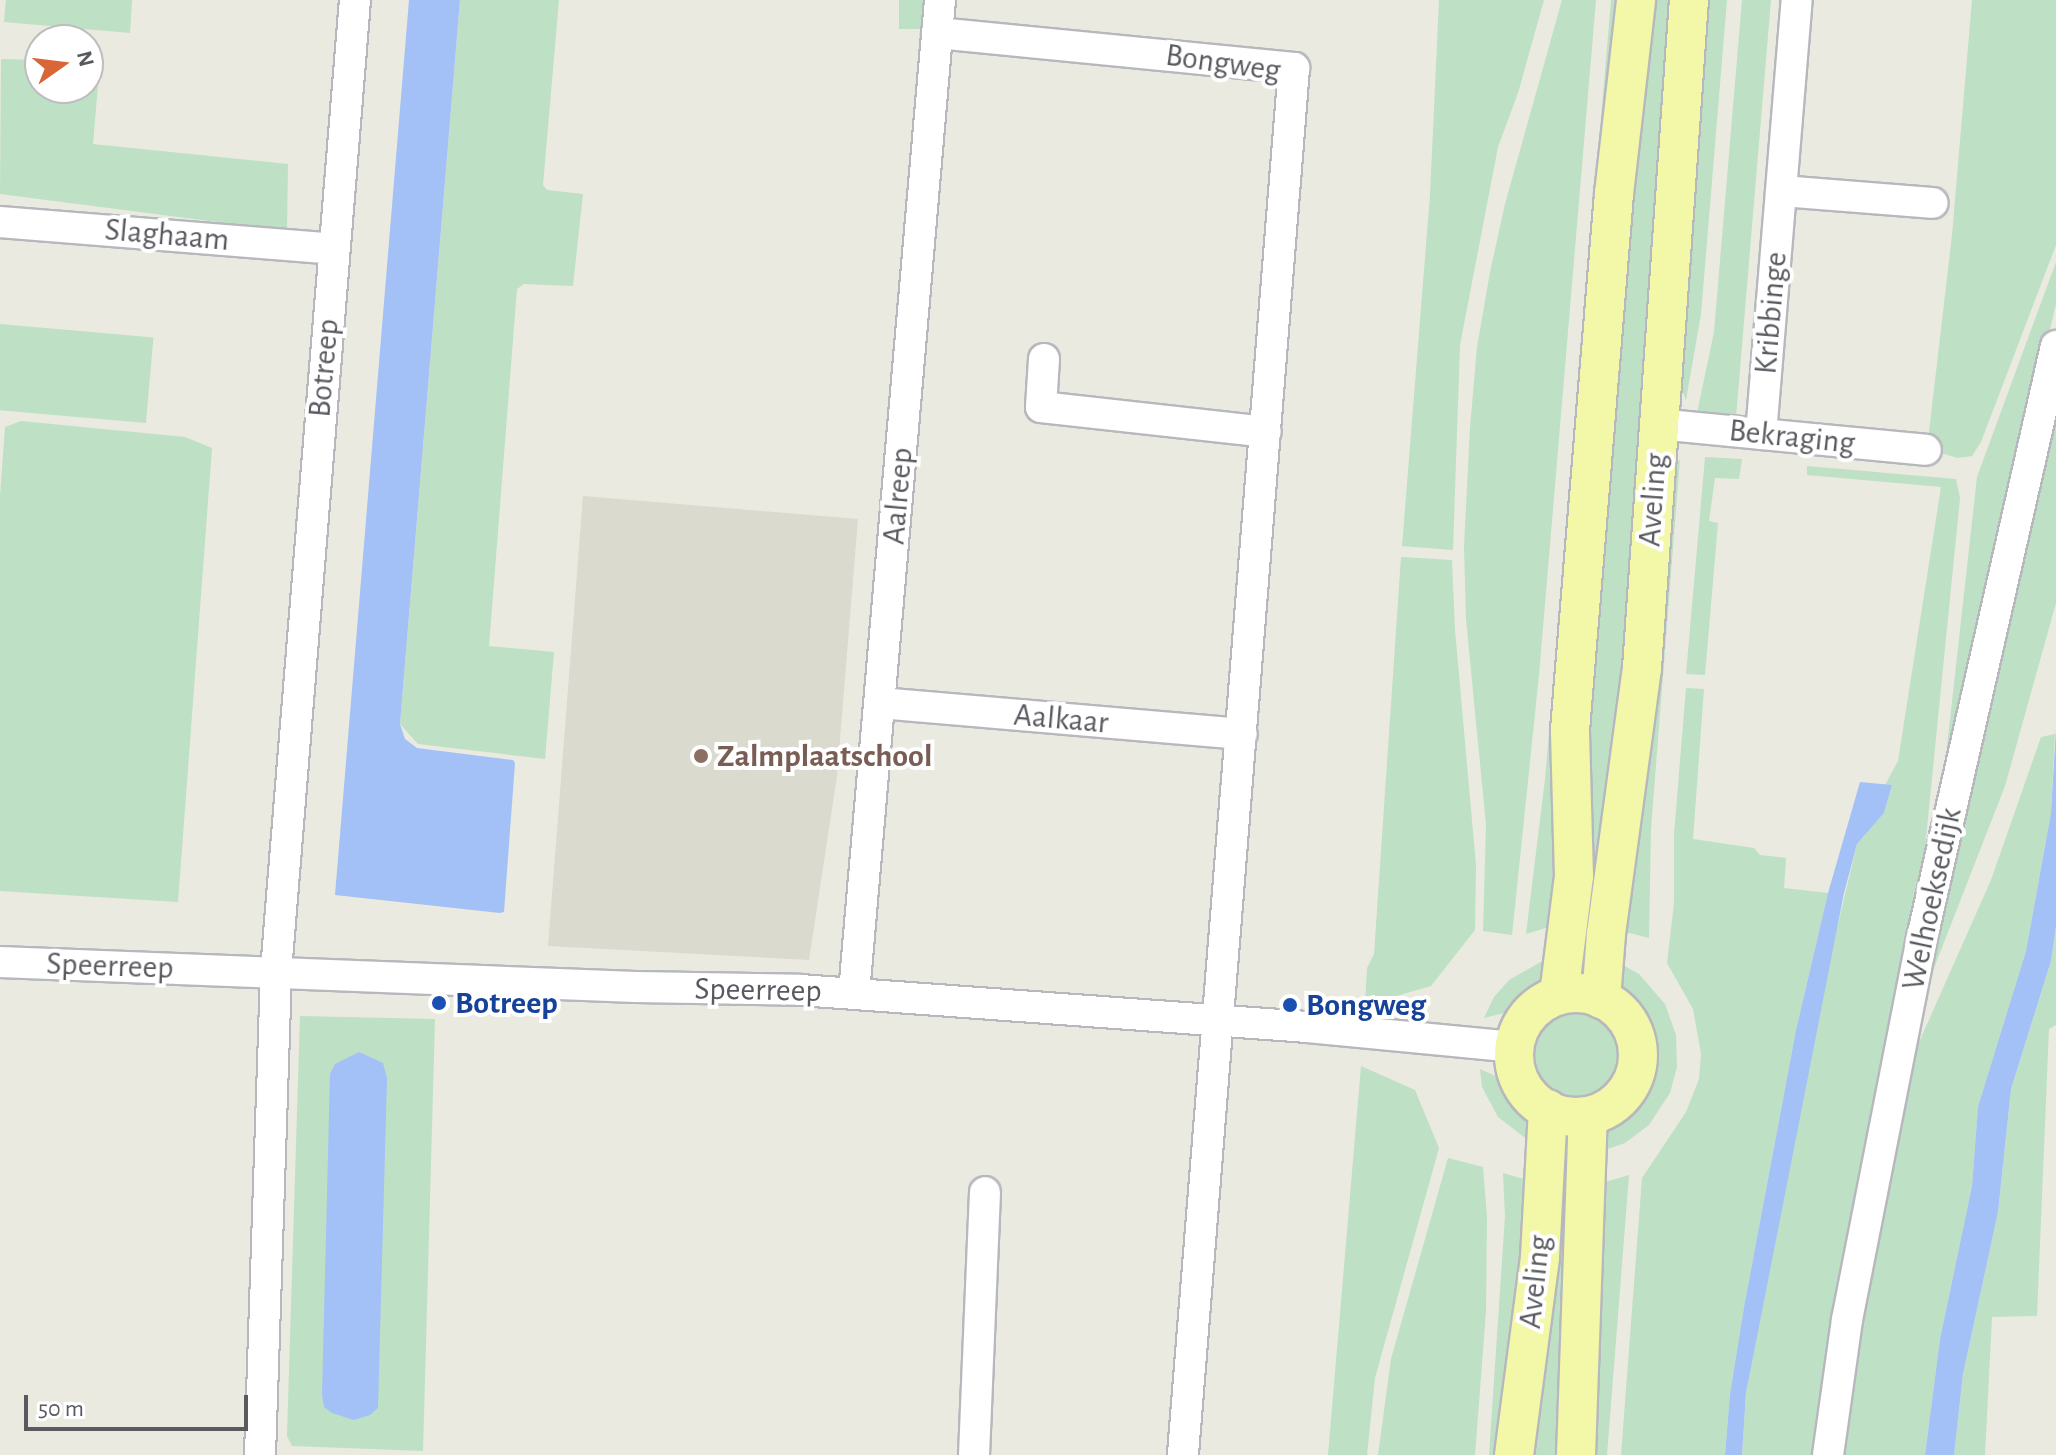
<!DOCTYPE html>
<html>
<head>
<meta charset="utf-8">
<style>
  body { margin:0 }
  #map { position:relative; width:2056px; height:1455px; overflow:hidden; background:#eaeae0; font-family:"Alegreya Sans",sans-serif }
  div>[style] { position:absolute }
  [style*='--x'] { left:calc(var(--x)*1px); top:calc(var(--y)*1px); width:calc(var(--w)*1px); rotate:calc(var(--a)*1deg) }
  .education>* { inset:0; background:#dadace }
  .green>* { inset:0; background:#bee0c5; transform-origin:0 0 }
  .round { border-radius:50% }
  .water>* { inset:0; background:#a3c0f7 }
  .roads { filter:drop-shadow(2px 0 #b7b8be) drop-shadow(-2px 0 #b7b8be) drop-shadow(0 2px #b7b8be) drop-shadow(0 -2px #b7b8be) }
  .minor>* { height:30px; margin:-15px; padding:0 15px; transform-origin:15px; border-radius:15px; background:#fff }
  .major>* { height:38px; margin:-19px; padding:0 19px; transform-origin:19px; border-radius:19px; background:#f3f7a8 }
  .major>.ring { margin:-19px; padding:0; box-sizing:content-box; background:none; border:38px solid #f3f7a8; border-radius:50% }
  .dots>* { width:22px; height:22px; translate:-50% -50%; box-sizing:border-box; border:4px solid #fff; border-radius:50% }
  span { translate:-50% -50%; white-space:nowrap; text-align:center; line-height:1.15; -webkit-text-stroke:8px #fff; paint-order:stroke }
  .street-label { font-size:32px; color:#595a60 }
  .education-label { font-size:32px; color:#785e54; font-weight:700 }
  .left { translate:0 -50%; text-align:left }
  .transit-label { font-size:32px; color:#164399; font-weight:700 }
  .north { position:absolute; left:24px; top:24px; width:80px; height:80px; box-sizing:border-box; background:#fff; border:2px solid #bdbdbf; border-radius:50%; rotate:76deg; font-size:22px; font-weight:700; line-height:32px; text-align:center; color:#595a60 }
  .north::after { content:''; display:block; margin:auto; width:28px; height:36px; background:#d96637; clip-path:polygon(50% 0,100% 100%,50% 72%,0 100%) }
  .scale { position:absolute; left:24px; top:1395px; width:224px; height:36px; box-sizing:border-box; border:4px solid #595a60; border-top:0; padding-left:10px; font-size:24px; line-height:28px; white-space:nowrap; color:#595a60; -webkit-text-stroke:6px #fff; paint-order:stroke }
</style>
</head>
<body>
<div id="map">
  <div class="education">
    <i style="clip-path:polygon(583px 496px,858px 519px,837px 776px,809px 960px,548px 946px)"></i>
  </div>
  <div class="green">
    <i style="clip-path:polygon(6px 0,132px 0,130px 33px,4px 22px)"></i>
    <i style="clip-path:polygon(460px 0,559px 0,543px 185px,547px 190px,583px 194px,573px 286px,524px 284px,517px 289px,489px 646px,554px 652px,545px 759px,418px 744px,400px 724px)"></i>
    <i style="left:899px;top:0;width:24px;height:29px"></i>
    <i style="clip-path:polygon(1439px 0,1544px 0,1518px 93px,1498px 147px,1460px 345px,1453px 550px,1402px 546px,1430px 195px)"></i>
    <i style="clip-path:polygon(1562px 0,1596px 0,1539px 675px,1512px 935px,1483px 931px,1486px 825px,1466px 619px,1464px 546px,1470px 428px,1477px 347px,1490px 272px,1505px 204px)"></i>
    <i style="clip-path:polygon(1611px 0,1623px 0,1559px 924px,1526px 934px,1545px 779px)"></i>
    <i style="clip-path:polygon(1644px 0,1682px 0,1668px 224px,1598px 923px,1577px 922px,1582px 766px)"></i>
    <i style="clip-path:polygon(1703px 0,1727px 0,1701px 314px,1686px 400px,1678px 381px)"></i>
    <i style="clip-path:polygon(1742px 0,1771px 0,1736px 417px,1697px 413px,1714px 332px)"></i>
    <i style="clip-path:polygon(1972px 0,2056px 0,2056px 245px,1981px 442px,1972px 456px,1958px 458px,1927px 449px,1952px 235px)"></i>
    <i style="clip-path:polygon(1px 59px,40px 60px,40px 88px,88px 88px,88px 62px,100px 62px,93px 144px,288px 164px,287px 231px,0 194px)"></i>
    <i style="clip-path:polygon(2056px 262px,2056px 304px,1979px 628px,1939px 818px,1977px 477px)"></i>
    <i style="left:0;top:324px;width:154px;height:86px;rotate:5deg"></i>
    <i style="clip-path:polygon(2056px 372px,2056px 603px,2005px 786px,1911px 1027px)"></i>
    <i style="clip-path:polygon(21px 421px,185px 437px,212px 448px,178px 902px,0 891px,0 496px,5px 427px)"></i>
    <i style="clip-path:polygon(1705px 457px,1742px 459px,1739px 479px,1715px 478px,1709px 521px,1718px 523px,1705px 675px,1686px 674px)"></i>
    <i style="clip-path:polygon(1680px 459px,1651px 829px,1649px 938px,1618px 930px,1667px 479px)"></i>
    <i style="clip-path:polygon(1807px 466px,1956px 479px,1960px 498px,1922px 878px,1818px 1455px,1742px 1455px,1746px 1393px,1824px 983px,1857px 844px,1884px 813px,1892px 785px,1885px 785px,1898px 761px,1941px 487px,1807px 475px)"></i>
    <i style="clip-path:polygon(1401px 557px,1452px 560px,1455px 630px,1476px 865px,1475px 930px,1431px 986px,1365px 1005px,1367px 968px,1374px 954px)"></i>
    <i style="clip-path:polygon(1686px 688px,1704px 689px,1693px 839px,1754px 848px,1760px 855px,1786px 858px,1784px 888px,1828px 893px,1796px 1030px,1744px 1307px,1730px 1394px,1725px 1455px,1621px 1455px,1642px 1178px,1686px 1112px,1699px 1079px,1701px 1054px,1693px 1009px,1667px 963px,1674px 903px,1674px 834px)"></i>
    <i style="clip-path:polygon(2055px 734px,2051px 813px,2026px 951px,1978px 1108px,1972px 1186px,1940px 1339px,1925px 1455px,1834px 1455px,1916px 1049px,1991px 880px,2041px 737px)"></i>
    <i style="clip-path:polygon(2056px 926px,2056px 1025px,2049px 1029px,2037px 1316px,1992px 1317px,1985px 1455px,1954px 1455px,1963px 1374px,1998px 1212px,2011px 1089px,2051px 961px)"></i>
    <i style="clip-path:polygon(1546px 959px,1546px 983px,1540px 989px,1512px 1011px,1484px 1018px,1494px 997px,1509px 980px)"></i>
    <i style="clip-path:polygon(1621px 964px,1639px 974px,1665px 1004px,1676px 1035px,1677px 1067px,1670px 1093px,1649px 1125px,1625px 1143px,1596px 1153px,1606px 1126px,1638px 1096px,1650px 1060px,1643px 1021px,1620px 985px)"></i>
    <i class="round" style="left:1532px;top:1009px;width:88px;height:88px"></i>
    <i style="clip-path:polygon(300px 1016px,435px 1019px,423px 1451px,292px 1446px,287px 1436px)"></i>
    <i style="clip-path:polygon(1361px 1066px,1415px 1090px,1439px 1148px,1375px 1378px,1367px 1455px,1328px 1455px)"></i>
    <i style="clip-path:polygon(1480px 1069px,1502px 1079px,1526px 1109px,1532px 1122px,1533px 1144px,1498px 1117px,1482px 1087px)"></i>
    <i style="clip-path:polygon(1448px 1158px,1483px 1167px,1487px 1217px,1486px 1311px,1475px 1455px,1378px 1455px,1391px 1359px)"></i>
    <i style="clip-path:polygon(1503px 1173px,1535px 1182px,1505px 1455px,1489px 1455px,1505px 1216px)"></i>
    <i style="clip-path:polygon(1629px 1175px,1607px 1455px,1586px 1455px,1602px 1183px)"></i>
    <i style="clip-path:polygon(1555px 1185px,1576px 1186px,1566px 1455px,1523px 1455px)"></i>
  </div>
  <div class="water">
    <i style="clip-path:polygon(409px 0,460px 0,400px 724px,405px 739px,417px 748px,513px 760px,515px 763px,504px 912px,500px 913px,335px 895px)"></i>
    <i style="clip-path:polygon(2056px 729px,2056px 926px,2051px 961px,2011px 1089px,1998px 1212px,1963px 1374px,1954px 1455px,1925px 1455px,1940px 1339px,1972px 1186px,1978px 1107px,2026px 951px,2051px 813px)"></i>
    <i style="clip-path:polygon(1860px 782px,1892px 785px,1884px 813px,1857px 844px,1844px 893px,1746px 1393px,1742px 1455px,1725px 1455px,1730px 1394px,1744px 1307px,1796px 1030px,1828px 893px)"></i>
    <i style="clip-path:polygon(359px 1052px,383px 1063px,387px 1078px,378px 1408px,370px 1415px,354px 1420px,332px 1413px,324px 1407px,322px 1395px,330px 1074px,335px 1064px)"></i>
  </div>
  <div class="roads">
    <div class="minor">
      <i style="--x:937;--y:33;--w:359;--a:5.6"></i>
      <i style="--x:1294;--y:68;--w:1391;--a:94.58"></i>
      <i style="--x:1781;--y:191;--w:152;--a:4.5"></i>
      <i style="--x:0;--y:222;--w:335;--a:4.6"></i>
      <i style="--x:1044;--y:359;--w:48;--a:93.6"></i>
      <i style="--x:1041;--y:407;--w:226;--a:6.3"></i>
      <i style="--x:1658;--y:424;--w:269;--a:5.5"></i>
      <i style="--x:1761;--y:434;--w:435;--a:-85.3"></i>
      <i style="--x:880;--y:703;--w:363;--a:4.9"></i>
      <i style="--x:0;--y:962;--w:636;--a:2.25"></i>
      <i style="--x:636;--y:987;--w:164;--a:1"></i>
      <i style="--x:800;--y:990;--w:508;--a:4.17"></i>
      <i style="--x:1307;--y:1027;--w:208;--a:5.5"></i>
      <i style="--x:854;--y:993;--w:997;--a:-85.05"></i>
      <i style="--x:260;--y:1455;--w:484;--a:-88.1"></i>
      <i style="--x:276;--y:971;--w:974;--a:-85.35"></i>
      <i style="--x:974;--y:1455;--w:263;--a:-87.6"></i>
      <i style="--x:1828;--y:1455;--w:136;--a:-82"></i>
      <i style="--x:1847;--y:1320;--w:389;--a:-78.9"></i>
      <i style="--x:1922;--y:938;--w:607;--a:-77.25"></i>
    </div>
    <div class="major">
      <i class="ring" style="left:1514px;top:993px;width:86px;height:86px"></i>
      <i style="--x:1559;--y:995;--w:120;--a:-82.8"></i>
      <i style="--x:1574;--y:876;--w:146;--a:-91.6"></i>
      <i style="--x:1570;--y:730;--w:538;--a:-85.31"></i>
      <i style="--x:1614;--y:194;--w:195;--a:-83.5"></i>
      <i style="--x:1601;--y:999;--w:65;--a:-85.6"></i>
      <i style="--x:1606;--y:934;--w:268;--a:-82.3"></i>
      <i style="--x:1642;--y:668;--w:670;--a:-85.98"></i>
      <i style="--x:1514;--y:1455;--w:200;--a:-82.5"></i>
      <i style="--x:1540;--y:1257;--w:148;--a:-86.9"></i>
      <i style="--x:1576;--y:1455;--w:339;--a:-88"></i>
    </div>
  </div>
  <div class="dots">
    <i style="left:701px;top:756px;background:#8d6e63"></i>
    <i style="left:439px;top:1003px;background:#1a4fb4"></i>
    <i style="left:1290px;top:1005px;background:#1a4fb4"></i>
  </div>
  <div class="street-label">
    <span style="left:1223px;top:63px;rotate:8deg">Bongweg</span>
    <span style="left:167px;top:235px;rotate:5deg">Slaghaam</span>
    <span style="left:1771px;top:313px;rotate:-85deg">Kribbinge</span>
    <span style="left:324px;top:368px;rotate:-85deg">Botreep</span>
    <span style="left:1792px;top:437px;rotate:6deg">Bekraging</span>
    <span style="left:898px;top:496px;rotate:-85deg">Aalreep</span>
    <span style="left:1653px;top:500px;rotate:-86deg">Aveling</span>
    <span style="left:1061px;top:719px;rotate:5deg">Aalkaar</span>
    <span style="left:1932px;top:899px;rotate:-78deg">Welhoeksedijk</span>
    <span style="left:110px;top:966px;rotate:2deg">Speerreep</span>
    <span style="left:758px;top:990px;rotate:1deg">Speerreep</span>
    <span style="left:1535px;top:1282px;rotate:-84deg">Aveling</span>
  </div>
  <div class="education-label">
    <span class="left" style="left:717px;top:756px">Zalmplaatschool</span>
  </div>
  <div class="transit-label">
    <span class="left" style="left:455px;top:1003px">Botreep</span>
    <span class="left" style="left:1306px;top:1005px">Bongweg</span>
  </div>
  <div class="north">N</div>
  <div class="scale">50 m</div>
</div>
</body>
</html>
